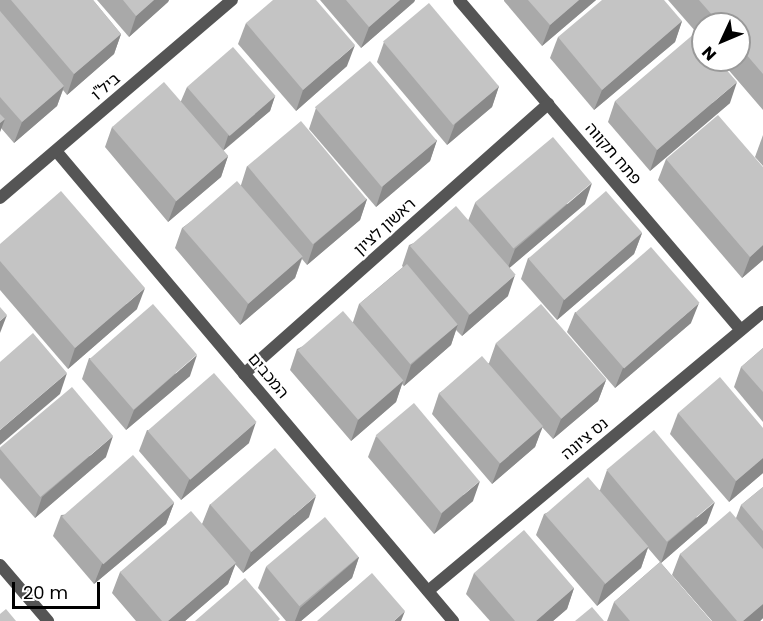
<!DOCTYPE html>
<html>
<head>
<meta charset="utf-8">
<style>
  body { margin:0 }
  #map { position:relative; width:763px; height:621px; overflow:hidden; background:#fff; font-family:Poppins,"Noto Sans Hebrew",sans-serif }
  div>[style] { position:absolute }
  [style*='--x'] { left:calc(var(--x)*1px); top:calc(var(--y)*1px); width:calc(var(--w)*1px); rotate:calc(var(--a)*1deg) }
  .street>* { height:12px; margin:-6px; padding:0 6px; transform-origin:6px; border-radius:6px; background:#555 }
  .wall>* { inset:0; background:#a9a9a9 }
  .shaded-wall>* { inset:0; background:#898989 }
  .building>* { inset:0; background:#c4c4c4; transform-origin:0 0 }
  span { translate:-50% -50%; white-space:nowrap; text-align:center; line-height:1.15; -webkit-text-stroke:5px #fff; paint-order:stroke }
  .street-label { font-size:16px; color:#000 }
  .north { position:absolute; left:691px; top:12px; width:60px; height:60px; box-sizing:border-box; background:#fff; border:2px solid #999; border-radius:50%; rotate:226deg; font-size:16px; font-weight:700; line-height:24px; text-align:center; color:#000 }
  .north::after { content:''; display:block; margin:auto; width:21px; height:27px; background:#000; clip-path:polygon(50% 0,100% 100%,50% 72%,0 100%) }
  .scale { position:absolute; left:12px; top:582px; width:88px; height:27px; box-sizing:border-box; border:3px solid #000; border-top:0; padding-left:8px; font-size:18px; line-height:21px; white-space:nowrap; color:#000; -webkit-text-stroke:4px #fff; paint-order:stroke }
</style>
</head>
<body>
<div id="map">
  <div class="street">
    <i style="--x:459;--y:0;--w:434;--a:49.5"></i>
    <i style="--x:57;--y:152;--w:614;--a:49.82"></i>
    <i style="--x:0;--y:198;--w:305;--a:-40.5"></i>
    <i style="--x:244;--y:374;--w:407;--a:-41.6"></i>
    <i style="--x:0;--y:565;--w:74;--a:49.4"></i>
    <i style="--x:428;--y:591;--w:436;--a:-39.8"></i>
  </div>
  <div class="wall">
    <i style="clip-path:polygon(0 0,93px 0,121px 34px,114px 54px,67px 95px,63px 90px,57px 106px,14px 143px,1px 128px,0 132px)"></i>
    <i style="clip-path:polygon(97px 0,169px 0,168px 2px,129px 37px)"></i>
    <i style="clip-path:polygon(320px 0,415px 0,414px 2px,361px 48px)"></i>
    <i style="clip-path:polygon(504px 0,596px 0,542px 46px,504px 1px)"></i>
    <i style="clip-path:polygon(668px 0,763px 0,763px 110px,720px 60px,739px 60px,739px 24px,703px 24px,703px 40px)"></i>
    <i style="clip-path:polygon(682px 21px,675px 42px,594px 110px,550px 58px,558px 37px)"></i>
    <i style="clip-path:polygon(246px 23px,347px 66px,296px 111px,238px 44px)"></i>
    <i style="clip-path:polygon(384px 42px,499px 86px,492px 107px,447px 145px,377px 62px)"></i>
    <i style="clip-path:polygon(187px 87px,275px 96px,270px 111px,223px 150px,228px 156px,221px 177px,168px 222px,105px 147px,112px 127px,181px 101px)"></i>
    <i style="clip-path:polygon(615px 101px,730px 103px,650px 171px,608px 122px)"></i>
    <i style="clip-path:polygon(316px 108px,437px 140px,430px 161px,376px 207px,309px 129px)"></i>
    <i style="clip-path:polygon(763px 135px,763px 166px,755px 157px)"></i>
    <i style="clip-path:polygon(666px 159px,763px 167px,763px 260px,742px 278px,658px 180px)"></i>
    <i style="clip-path:polygon(247px 166px,367px 199px,360px 220px,307px 265px,302px 259px,295px 278px,240px 325px,175px 248px,182px 228px,241px 185px)"></i>
    <i style="clip-path:polygon(475px 203px,585px 204px,509px 268px,508px 296px,462px 336px,456px 330px,451px 345px,404px 386px,402px 384px,396px 402px,351px 441px,290px 370px,297px 349px,353px 322px,359px 304px,403px 267px,402px 266px,409px 245px,468px 221px)"></i>
    <i style="clip-path:polygon(642px 233px,634px 254px,557px 320px,521px 279px,528px 258px)"></i>
    <i style="clip-path:polygon(0 244px,137px 309px,68px 369px,0 290px)"></i>
    <i style="clip-path:polygon(575px 312px,691px 323px,615px 388px,567px 332px)"></i>
    <i style="clip-path:polygon(496px 343px,606px 380px,598px 401px,553px 439px,542px 427px,535px 447px,492px 484px,432px 414px,439px 393px,489px 363px)"></i>
    <i style="clip-path:polygon(763px 348px,763px 422px,734px 387px,741px 367px)"></i>
    <i style="clip-path:polygon(89px 358px,190px 376px,126px 430px,82px 379px)"></i>
    <i style="clip-path:polygon(678px 413px,763px 428px,763px 473px,729px 502px,670px 434px)"></i>
    <i style="clip-path:polygon(147px 430px,249px 443px,181px 500px,139px 451px)"></i>
    <i style="clip-path:polygon(376px 436px,473px 501px,434px 534px,368px 457px)"></i>
    <i style="clip-path:polygon(0 449px,106px 457px,35px 518px,0 478px)"></i>
    <i style="clip-path:polygon(607px 470px,707px 523px,661px 563px,711px 621px,607px 621px,614px 602px,660px 562px,648px 548px,641px 568px,597px 606px,536px 535px,544px 514px,600px 490px)"></i>
    <i style="clip-path:polygon(763px 487px,763px 618px,760px 621px,712px 621px,672px 575px,680px 554px,736px 518px,741px 505px)"></i>
    <i style="clip-path:polygon(174px 503px,166px 524px,94px 584px,53px 536px,61px 515px)"></i>
    <i style="clip-path:polygon(210px 504px,309px 517px,243px 573px,235px 564px,228px 584px,185px 621px,136px 621px,112px 593px,120px 572px,202px 524px)"></i>
    <i style="clip-path:polygon(359px 557px,352px 578px,301px 621px,286px 621px,258px 588px,266px 567px)"></i>
    <i style="clip-path:polygon(474px 573px,574px 588px,567px 609px,553px 621px,490px 621px,466px 594px)"></i>
  </div>
  <div class="shaded-wall">
    <i style="clip-path:polygon(154px 0,169px 0,168px 2px,129px 37px,136px 16px)"></i>
    <i style="clip-path:polygon(400px 0,415px 0,414px 2px,361px 48px,369px 27px)"></i>
    <i style="clip-path:polygon(579px 0,596px 0,542px 46px,550px 25px)"></i>
    <i style="clip-path:polygon(682px 21px,675px 42px,594px 110px,602px 90px)"></i>
    <i style="clip-path:polygon(121px 34px,114px 54px,67px 95px,74px 74px)"></i>
    <i style="clip-path:polygon(355px 45px,347px 66px,296px 111px,303px 90px)"></i>
    <i style="clip-path:polygon(737px 82px,730px 103px,650px 171px,657px 150px)"></i>
    <i style="clip-path:polygon(64px 86px,57px 106px,14px 143px,22px 122px)"></i>
    <i style="clip-path:polygon(499px 86px,492px 107px,447px 145px,455px 124px)"></i>
    <i style="clip-path:polygon(275px 96px,270px 111px,223px 151px,228px 136px)"></i>
    <i style="clip-path:polygon(5px 119px,0 132px,0 123px)"></i>
    <i style="clip-path:polygon(437px 140px,430px 161px,376px 207px,383px 186px)"></i>
    <i style="clip-path:polygon(228px 156px,221px 177px,168px 222px,176px 201px)"></i>
    <i style="clip-path:polygon(592px 183px,585px 204px,507px 270px,515px 249px)"></i>
    <i style="clip-path:polygon(367px 199px,360px 220px,307px 265px,314px 244px)"></i>
    <i style="clip-path:polygon(642px 233px,634px 254px,557px 320px,564px 299px)"></i>
    <i style="clip-path:polygon(763px 245px,763px 260px,742px 278px,750px 257px)"></i>
    <i style="clip-path:polygon(302px 257px,295px 278px,240px 325px,248px 304px)"></i>
    <i style="clip-path:polygon(515px 275px,508px 296px,462px 336px,469px 315px)"></i>
    <i style="clip-path:polygon(145px 288px,137px 309px,68px 369px,75px 348px)"></i>
    <i style="clip-path:polygon(699px 303px,691px 323px,615px 388px,623px 368px)"></i>
    <i style="clip-path:polygon(7px 315px,0 333px,0 321px)"></i>
    <i style="clip-path:polygon(458px 324px,451px 345px,404px 386px,411px 365px)"></i>
    <i style="clip-path:polygon(197px 355px,190px 376px,126px 430px,134px 410px)"></i>
    <i style="clip-path:polygon(67px 373px,60px 394px,0 445px,0 430px)"></i>
    <i style="clip-path:polygon(606px 380px,598px 401px,553px 439px,561px 419px)"></i>
    <i style="clip-path:polygon(403px 381px,396px 402px,351px 441px,358px 420px)"></i>
    <i style="clip-path:polygon(256px 422px,249px 443px,181px 500px,189px 480px)"></i>
    <i style="clip-path:polygon(543px 426px,535px 447px,492px 484px,500px 463px)"></i>
    <i style="clip-path:polygon(113px 436px,106px 457px,35px 518px,42px 497px)"></i>
    <i style="clip-path:polygon(763px 458px,763px 473px,729px 502px,736px 481px)"></i>
    <i style="clip-path:polygon(480px 481px,473px 501px,434px 534px,442px 513px)"></i>
    <i style="clip-path:polygon(316px 496px,309px 517px,243px 573px,251px 552px)"></i>
    <i style="clip-path:polygon(715px 502px,707px 523px,661px 563px,668px 542px)"></i>
    <i style="clip-path:polygon(174px 503px,166px 524px,94px 584px,102px 564px)"></i>
    <i style="clip-path:polygon(648px 547px,641px 568px,597px 606px,604px 585px)"></i>
    <i style="clip-path:polygon(359px 557px,352px 578px,301px 621px,295px 621px,300px 608px)"></i>
    <i style="clip-path:polygon(236px 563px,228px 584px,185px 621px,168px 621px)"></i>
    <i style="clip-path:polygon(574px 588px,567px 609px,553px 621px,536px 621px)"></i>
    <i style="clip-path:polygon(763px 604px,763px 618px,760px 621px,743px 621px)"></i>
    <i style="clip-path:polygon(405px 611px,401px 621px,394px 621px)"></i>
  </div>
  <div class="building">
    <i style="clip-path:polygon(11px 0,93px 0,121px 34px,74px 74px)"></i>
    <i style="clip-path:polygon(123px 0,154px 0,136px 16px)"></i>
    <i style="clip-path:polygon(273px 0,316px 0,355px 45px,303px 90px,246px 23px)"></i>
    <i style="clip-path:polygon(346px 0,400px 0,369px 27px)"></i>
    <i style="clip-path:polygon(528px 0,579px 0,550px 25px)"></i>
    <i style="clip-path:polygon(602px 0,664px 0,682px 21px,602px 90px,558px 37px)"></i>
    <i style="clip-path:polygon(699px 0,763px 0,763px 74px,739px 46px,739px 24px,720px 24px)"></i>
    <i style="left:429px;top:3px;width:109px;height:60px;rotate:50deg"></i>
    <i style="clip-path:polygon(0 11px,64px 86px,22px 122px,0 97px)"></i>
    <i style="clip-path:polygon(695px 33px,703px 42px,703px 60px,718px 60px,737px 82px,657px 150px,615px 101px)"></i>
    <i style="left:233px;top:47px;width:65px;height:61px;rotate:49deg"></i>
    <i style="left:370px;top:61px;width:104px;height:72px;rotate:50deg"></i>
    <i style="left:164px;top:82px;width:98px;height:69px;rotate:49deg"></i>
    <i style="clip-path:polygon(0 114px,5px 119px,0 123px)"></i>
    <i style="clip-path:polygon(718px 115px,763px 167px,763px 245px,750px 257px,666px 159px)"></i>
    <i style="left:301px;top:121px;width:102px;height:70px;rotate:50deg"></i>
    <i style="left:553px;top:137px;width:60px;height:102px;rotate:50deg"></i>
    <i style="left:237px;top:181px;width:100px;height:72px;rotate:49deg"></i>
    <i style="clip-path:polygon(61px 191px,145px 288px,75px 348px,0 261px,0 244px)"></i>
    <i style="left:606px;top:191px;width:55px;height:103px;rotate:49deg"></i>
    <i style="left:456px;top:206px;width:91px;height:61px;rotate:49deg"></i>
    <i style="left:651px;top:247px;width:74px;height:100px;rotate:49deg"></i>
    <i style="left:407px;top:264px;width:79px;height:62px;rotate:50deg"></i>
    <i style="left:153px;top:304px;width:67px;height:84px;rotate:49deg"></i>
    <i style="left:541px;top:304px;width:100px;height:60px;rotate:49deg"></i>
    <i style="clip-path:polygon(0 307px,7px 315px,0 321px)"></i>
    <i style="left:343px;top:311px;width:92px;height:60px;rotate:49deg"></i>
    <i style="clip-path:polygon(33px 333px,67px 373px,0 430px,0 362px)"></i>
    <i style="clip-path:polygon(763px 348px,763px 392px,741px 367px)"></i>
    <i style="left:482px;top:356px;width:93px;height:57px;rotate:49deg"></i>
    <i style="left:214px;top:373px;width:65px;height:88px;rotate:49deg"></i>
    <i style="clip-path:polygon(720px 377px,763px 428px,763px 458px,736px 481px,678px 413px)"></i>
    <i style="left:72px;top:387px;width:64px;height:95px;rotate:50deg"></i>
    <i style="left:414px;top:403px;width:102px;height:50px;rotate:50deg"></i>
    <i style="left:654px;top:430px;width:94px;height:62px;rotate:50deg"></i>
    <i style="left:275px;top:448px;width:63px;height:86px;rotate:49deg"></i>
    <i style="left:133px;top:455px;width:63px;height:94px;rotate:49deg"></i>
    <i style="left:588px;top:477px;width:92px;height:57px;rotate:49deg"></i>
    <i style="clip-path:polygon(763px 487px,763px 531px,741px 505px)"></i>
    <i style="clip-path:polygon(191px 511px,236px 563px,168px 621px,162px 621px,120px 572px)"></i>
    <i style="clip-path:polygon(730px 511px,763px 549px,763px 604px,743px 621px,737px 621px,680px 554px)"></i>
    <i style="left:325px;top:517px;width:52px;height:77px;rotate:50deg"></i>
    <i style="clip-path:polygon(524px 530px,574px 588px,536px 621px,515px 621px,474px 573px)"></i>
    <i style="clip-path:polygon(660px 562px,711px 621px,630px 621px,614px 602px)"></i>
    <i style="clip-path:polygon(372px 573px,405px 611px,394px 621px,317px 621px)"></i>
    <i style="clip-path:polygon(245px 578px,280px 619px,278px 621px,195px 621px)"></i>
    <i style="clip-path:polygon(592px 607px,604px 621px,575px 621px)"></i>
    <i style="clip-path:polygon(6px 609px,16px 621px,0 621px,0 614px)"></i>
  </div>
  <div class="street-label">
    <span style="left:106px;top:87px;rotate:-41deg">ביל"ו</span>
    <span style="left:613px;top:154px;rotate:49deg">פתח תקווה</span>
    <span style="left:385px;top:227px;rotate:-42deg">ראשון לציון</span>
    <span style="left:268px;top:376px;rotate:50deg">המכבים</span>
    <span style="left:585px;top:439px;rotate:-40deg">נס ציונה</span>
  </div>
  <div class="north">N</div>
  <div class="scale">20 m</div>
</div>
</body>
</html>
